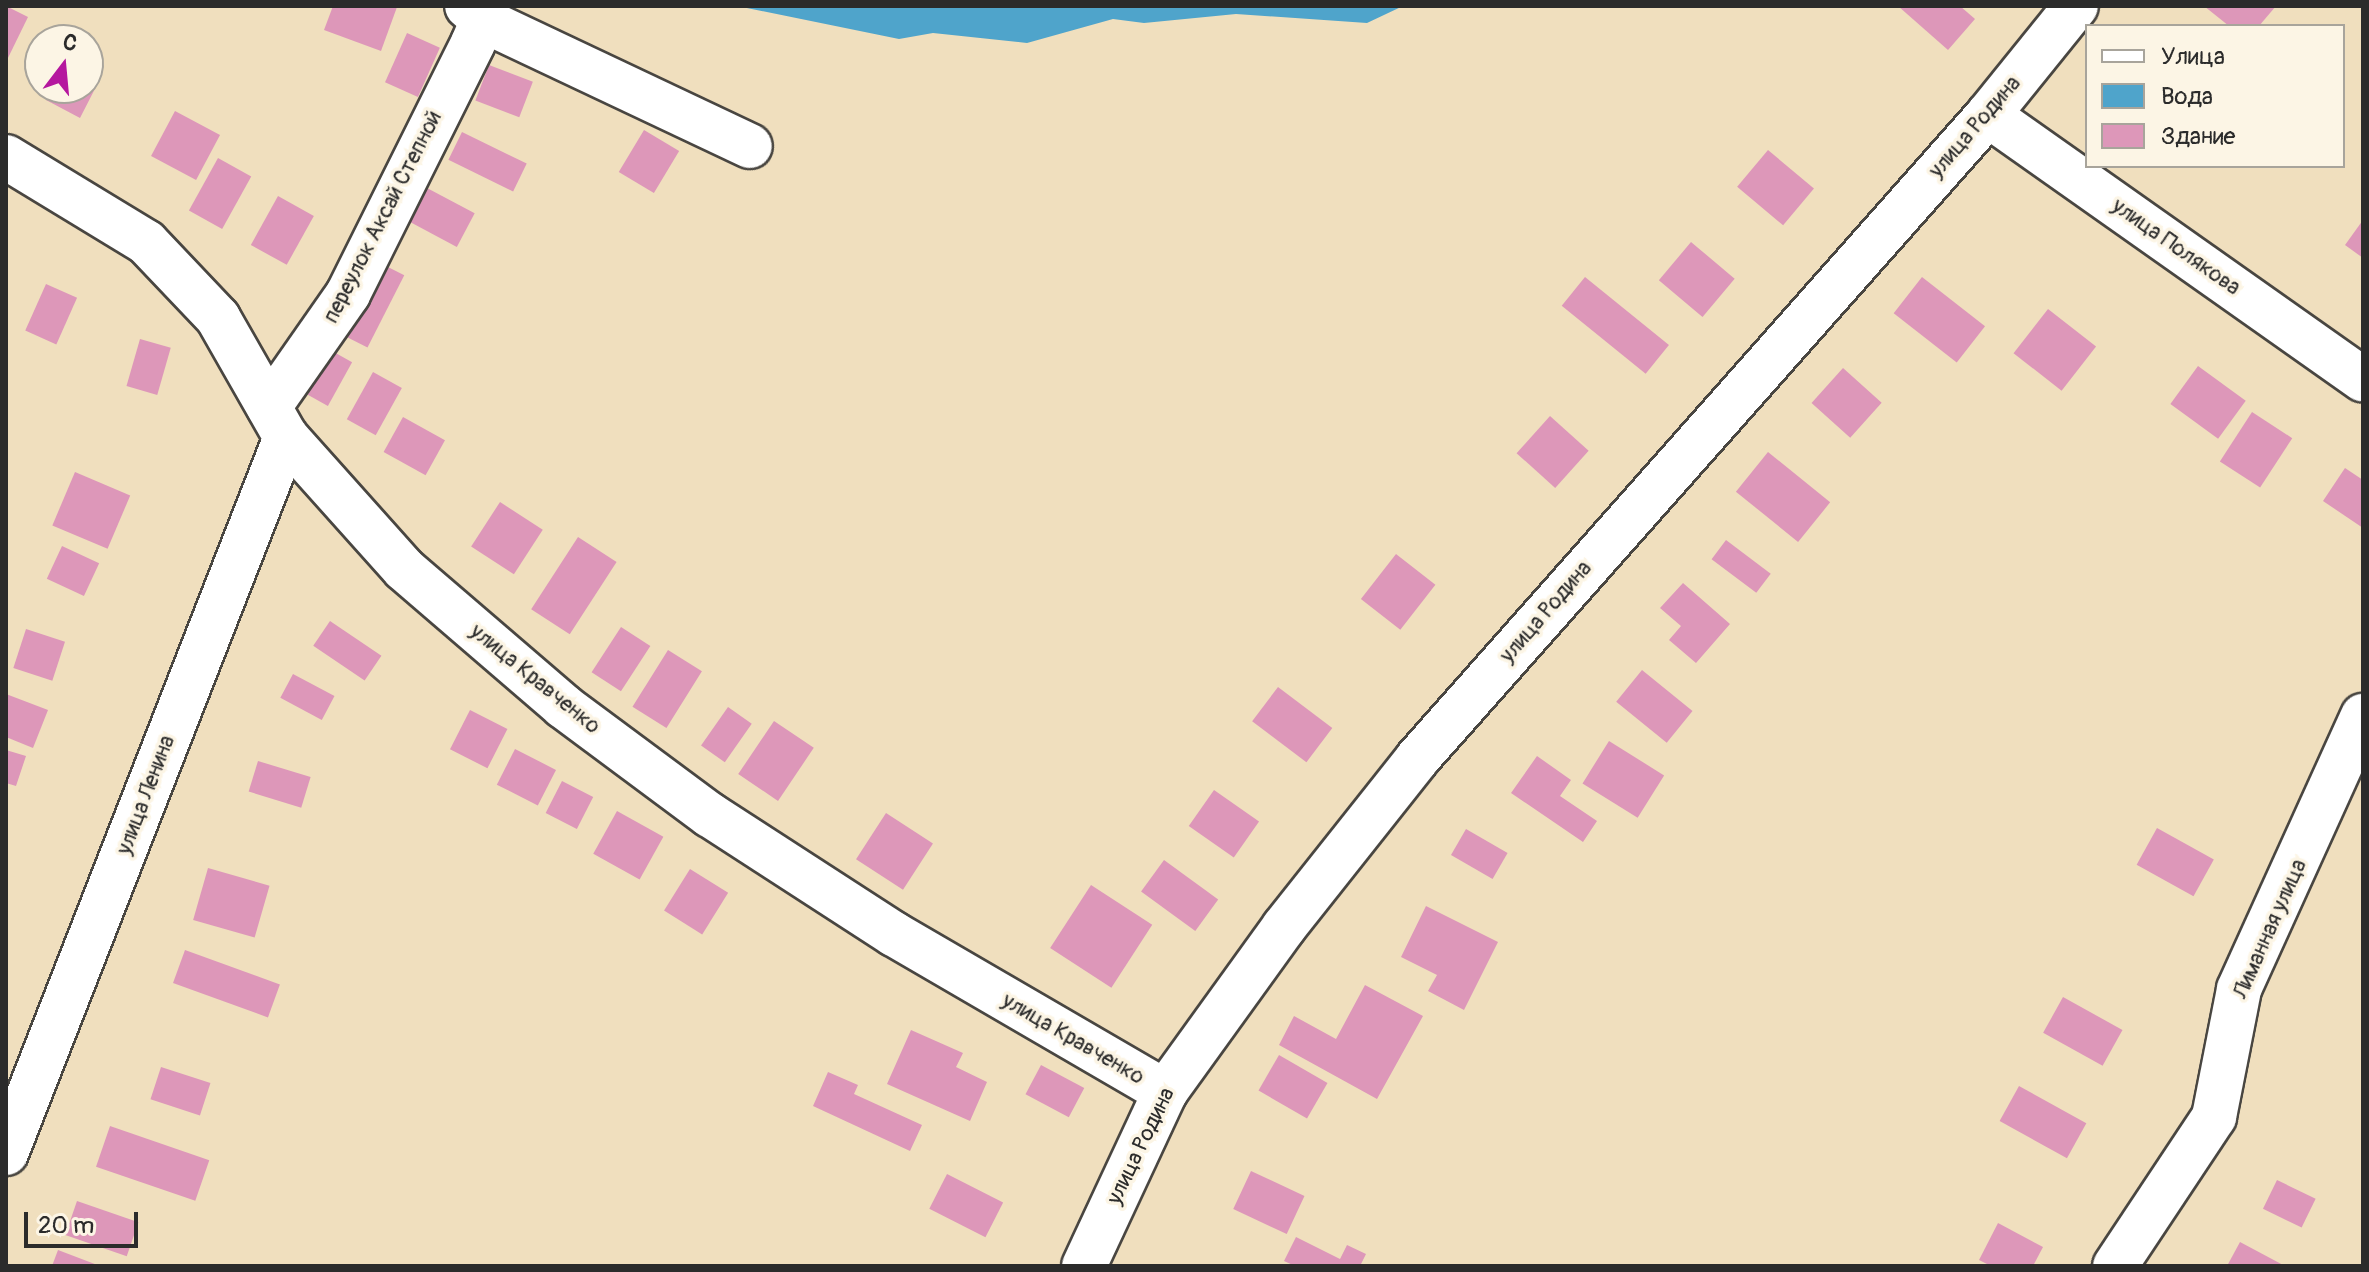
<!DOCTYPE html>
<html>
<head>
<meta charset="utf-8">
<style>
  body { margin:0 }
  #map { position:relative; width:2369px; height:1272px; overflow:hidden; background:#f0dfbe; font-family:Pangolin,sans-serif }
  div>[style] { position:absolute }
  [style*='--x'] { left:calc(var(--x)*1px); top:calc(var(--y)*1px); width:calc(var(--w)*1px); rotate:calc(var(--a)*1deg) }
  .water>* { inset:0; background:#4fa4cb }
  .building>* { inset:0; background:#dd97b9; transform-origin:0 0 }
  .roads { filter:drop-shadow(2px 0 #494641) drop-shadow(-2px 0 #494641) drop-shadow(0 2px #494641) drop-shadow(0 -2px #494641) }
  .minor>* { height:44px; margin:-22px; padding:0 22px; transform-origin:22px; border-radius:22px; background:#fff }
  span { translate:-50% -50%; white-space:nowrap; text-align:center; line-height:1.15; -webkit-text-stroke:7px #fcf5e5; paint-order:stroke }
  .street-label { font-size:22px; color:#2b2b2b }
  .frame { position:absolute; inset:0; border:8px solid #2b2b2b; pointer-events:none }
  .legend { position:absolute; left:2085px; top:24px; width:260px; height:144px; box-sizing:border-box; background:#fcf5e5; border:2px solid #a8a49b; margin:0; padding:10px 14px; list-style:none; font-size:24px; color:#2b2b2b }
  .legend li { display:flex; align-items:center; gap:16px; height:40px }
  .legend b { width:40px; border:2px solid #a8a49b }
  .north { position:absolute; left:24px; top:24px; width:80px; height:80px; box-sizing:border-box; background:#fcf5e5; border:2px solid #a8a49b; border-radius:50%; rotate:16deg; font-size:22px; font-weight:700; line-height:32px; text-align:center; color:#2b2b2b }
  .north::after { content:''; display:block; margin:auto; width:28px; height:36px; background:#b5179e; clip-path:polygon(50% 0,100% 100%,50% 72%,0 100%) }
  .scale { position:absolute; left:24px; top:1212px; width:114px; height:36px; box-sizing:border-box; border:4px solid #2b2b2b; border-top:0; padding-left:10px; font-size:24px; line-height:28px; white-space:nowrap; color:#2b2b2b; -webkit-text-stroke:6px #fcf5e5; paint-order:stroke }
</style>
</head>
<body>
<div id="map">
  <div class="water">
    <i style="clip-path:polygon(737px 6px,1403px 6px,1367px 23px,1236px 14px,1144px 23px,1113px 19px,1027px 43px,933px 33px,899px 39px)"></i>
  </div>
  <div class="building">
    <i style="clip-path:polygon(6px 6px,28px 17px,6px 62px)"></i>
    <i style="clip-path:polygon(333px 6px,397px 7px,381px 51px,324px 30px)"></i>
    <i style="clip-path:polygon(1898px 6px,1960px 6px,1975px 19px,1948px 50px)"></i>
    <i style="clip-path:polygon(2204px 6px,2276px 6px,2259px 26px,2229px 26px)"></i>
    <i style="left:407px;top:33px;width:36px;height:54px;rotate:24deg"></i>
    <i style="left:489px;top:65px;width:47px;height:38px;rotate:21deg"></i>
    <i style="clip-path:polygon(88px 71px,101px 77px,80px 118px,46px 100px,52px 88px,88px 88px)"></i>
    <i style="left:175px;top:111px;width:51px;height:51px;rotate:28deg"></i>
    <i style="left:644px;top:130px;width:41px;height:49px;rotate:31deg"></i>
    <i style="left:462px;top:132px;width:72px;height:31px;rotate:26deg"></i>
    <i style="left:1768px;top:150px;width:60px;height:48px;rotate:40deg"></i>
    <i style="left:218px;top:158px;width:38px;height:60px;rotate:29deg"></i>
    <i style="left:427px;top:188px;width:54px;height:38px;rotate:28deg"></i>
    <i style="left:278px;top:196px;width:41px;height:56px;rotate:29deg"></i>
    <i style="clip-path:polygon(2363px 220px,2363px 258px,2345px 245px)"></i>
    <i style="left:1691px;top:242px;width:57px;height:50px;rotate:40deg"></i>
    <i style="left:382px;top:264px;width:25px;height:81px;rotate:27deg"></i>
    <i style="left:1585px;top:277px;width:108px;height:37px;rotate:39deg"></i>
    <i style="left:1922px;top:277px;width:80px;height:46px;rotate:38deg"></i>
    <i style="left:46px;top:284px;width:34px;height:51px;rotate:24deg"></i>
    <i style="left:2048px;top:309px;width:61px;height:56px;rotate:38deg"></i>
    <i style="left:140px;top:339px;width:32px;height:49px;rotate:16deg"></i>
    <i style="left:332px;top:351px;width:23px;height:50px;rotate:29deg"></i>
    <i style="left:2198px;top:366px;width:59px;height:47px;rotate:36deg"></i>
    <i style="left:1843px;top:368px;width:52px;height:47px;rotate:42deg"></i>
    <i style="left:373px;top:372px;width:33px;height:54px;rotate:29deg"></i>
    <i style="left:2252px;top:412px;width:48px;height:59px;rotate:33deg"></i>
    <i style="left:1550px;top:416px;width:52px;height:50px;rotate:42deg"></i>
    <i style="left:403px;top:417px;width:48px;height:40px;rotate:29deg"></i>
    <i style="left:1768px;top:452px;width:80px;height:51px;rotate:39deg"></i>
    <i style="clip-path:polygon(2345px 468px,2363px 480px,2363px 528px,2323px 501px)"></i>
    <i style="left:75px;top:472px;width:60px;height:58px;rotate:23deg"></i>
    <i style="left:500px;top:502px;width:51px;height:53px;rotate:33deg"></i>
    <i style="left:578px;top:537px;width:46px;height:86px;rotate:33deg"></i>
    <i style="left:1726px;top:540px;width:56px;height:24px;rotate:37deg"></i>
    <i style="left:62px;top:546px;width:41px;height:36px;rotate:25deg"></i>
    <i style="left:1396px;top:554px;width:50px;height:57px;rotate:38deg"></i>
    <i style="clip-path:polygon(1683px 583px,1730px 624px,1696px 663px,1669px 640px,1681px 626px,1660px 608px)"></i>
    <i style="left:330px;top:621px;width:62px;height:30px;rotate:34deg"></i>
    <i style="left:621px;top:627px;width:35px;height:54px;rotate:33deg"></i>
    <i style="left:26px;top:629px;width:41px;height:41px;rotate:18deg"></i>
    <i style="left:668px;top:650px;width:40px;height:67px;rotate:32deg"></i>
    <i style="left:1642px;top:670px;width:65px;height:41px;rotate:39deg"></i>
    <i style="left:293px;top:674px;width:47px;height:27px;rotate:28deg"></i>
    <i style="left:1278px;top:687px;width:68px;height:43px;rotate:37deg"></i>
    <i style="clip-path:polygon(6px 694px,48px 710px,33px 748px,6px 737px)"></i>
    <i style="left:728px;top:707px;width:29px;height:47px;rotate:35deg"></i>
    <i style="left:470px;top:710px;width:42px;height:44px;rotate:27deg"></i>
    <i style="left:774px;top:721px;width:48px;height:64px;rotate:34deg"></i>
    <i style="left:1609px;top:741px;width:65px;height:50px;rotate:32deg"></i>
    <i style="left:515px;top:749px;width:46px;height:40px;rotate:27deg"></i>
    <i style="clip-path:polygon(6px 750px,26px 756px,16px 786px,6px 783px)"></i>
    <i style="clip-path:polygon(1537px 756px,1571px 780px,1560px 796px,1597px 821px,1583px 842px,1511px 793px)"></i>
    <i style="left:258px;top:761px;width:55px;height:32px;rotate:17deg"></i>
    <i style="left:562px;top:781px;width:35px;height:36px;rotate:27deg"></i>
    <i style="left:1214px;top:790px;width:55px;height:44px;rotate:35deg"></i>
    <i style="left:617px;top:811px;width:53px;height:49px;rotate:29deg"></i>
    <i style="left:886px;top:813px;width:56px;height:55px;rotate:33deg"></i>
    <i style="left:2157px;top:828px;width:65px;height:42px;rotate:29deg"></i>
    <i style="left:1466px;top:829px;width:48px;height:30px;rotate:30deg"></i>
    <i style="left:1164px;top:860px;width:67px;height:39px;rotate:36deg"></i>
    <i style="left:208px;top:868px;width:64px;height:54px;rotate:16deg"></i>
    <i style="left:690px;top:869px;width:45px;height:49px;rotate:32deg"></i>
    <i style="left:1091px;top:885px;width:73px;height:75px;rotate:33deg"></i>
    <i style="clip-path:polygon(1426px 906px,1498px 942px,1464px 1010px,1428px 991px,1437px 975px,1401px 957px)"></i>
    <i style="left:185px;top:950px;width:101px;height:35px;rotate:20deg"></i>
    <i style="clip-path:polygon(1365px 985px,1423px 1016px,1377px 1099px,1279px 1045px,1294px 1016px,1336px 1039px)"></i>
    <i style="left:2063px;top:997px;width:68px;height:41px;rotate:29deg"></i>
    <i style="clip-path:polygon(911px 1030px,963px 1053px,956px 1067px,987px 1082px,970px 1121px,887px 1084px)"></i>
    <i style="left:1279px;top:1055px;width:56px;height:41px;rotate:30deg"></i>
    <i style="left:1041px;top:1065px;width:49px;height:33px;rotate:28deg"></i>
    <i style="left:161px;top:1067px;width:52px;height:34px;rotate:18deg"></i>
    <i style="clip-path:polygon(828px 1072px,858px 1085px,854px 1094px,922px 1125px,910px 1151px,813px 1106px)"></i>
    <i style="left:2019px;top:1086px;width:77px;height:40px;rotate:29deg"></i>
    <i style="left:110px;top:1126px;width:105px;height:43px;rotate:19deg"></i>
    <i style="left:1251px;top:1171px;width:59px;height:42px;rotate:25deg"></i>
    <i style="left:947px;top:1174px;width:63px;height:39px;rotate:27deg"></i>
    <i style="left:2277px;top:1180px;width:43px;height:32px;rotate:26deg"></i>
    <i style="left:77px;top:1201px;width:65px;height:36px;rotate:19deg"></i>
    <i style="clip-path:polygon(1998px 1223px,2043px 1247px,2033px 1266px,1991px 1266px,1979px 1260px)"></i>
    <i style="clip-path:polygon(1296px 1237px,1340px 1259px,1347px 1245px,1366px 1254px,1360px 1266px,1295px 1266px,1284px 1261px)"></i>
    <i style="clip-path:polygon(2240px 1242px,2285px 1266px,2227px 1266px)"></i>
    <i style="clip-path:polygon(58px 1250px,100px 1266px,52px 1266px)"></i>
  </div>
  <div class="roads">
    <div class="minor">
      <i style="--x:483;--y:20;--w:295;--a:25.3"></i>
      <i style="--x:1988;--y:115;--w:459;--a:35.2"></i>
      <i style="--x:6;--y:157;--w:164;--a:31.3"></i>
      <i style="--x:146;--y:242;--w:105;--a:46.5"></i>
      <i style="--x:218;--y:318;--w:137;--a:60.3"></i>
      <i style="--x:286;--y:437;--w:177;--a:48.2"></i>
      <i style="--x:404;--y:569;--w:210;--a:40.7"></i>
      <i style="--x:563;--y:706;--w:183;--a:36.6"></i>
      <i style="--x:710;--y:815;--w:219;--a:32.9"></i>
      <i style="--x:894;--y:934;--w:314;--a:30.2"></i>
      <i style="--x:269;--y:407;--w:138;--a:-55"></i>
      <i style="--x:348;--y:294;--w:280;--a:-63.5"></i>
      <i style="--x:473;--y:43;--w:25;--a:-67"></i>
      <i style="--x:483;--y:20;--w:21;--a:-139"></i>
      <i style="--x:6;--y:1153;--w:769;--a:-68.64"></i>
      <i style="--x:1084;--y:1266;--w:192;--a:-65"></i>
      <i style="--x:1165;--y:1092;--w:203;--a:-54.2"></i>
      <i style="--x:1284;--y:927;--w:214;--a:-51.6"></i>
      <i style="--x:1417;--y:759;--w:861;--a:-48.44"></i>
      <i style="--x:1988;--y:115;--w:140;--a:-51.1"></i>
      <i style="--x:2115;--y:1266;--w:179;--a:-56.4"></i>
      <i style="--x:2214;--y:1117;--w:130;--a:-78.9"></i>
      <i style="--x:2239;--y:989;--w:300;--a:-65.6"></i>
    </div>
  </div>
  <div class="street-label">
    <span style="left:1975px;top:127px;rotate:-49deg">улица Родина</span>
    <span style="left:383px;top:217px;rotate:-63deg">переулок Аксай Степной</span>
    <span style="left:2176px;top:247px;rotate:35deg">улица Полякова</span>
    <span style="left:1546px;top:612px;rotate:-49deg">улица Родина</span>
    <span style="left:535px;top:679px;rotate:39deg">улица Кравченко</span>
    <span style="left:146px;top:795px;rotate:-69deg">улица Ленина</span>
    <span style="left:2270px;top:929px;rotate:-66deg">Лиманная улица</span>
    <span style="left:1073px;top:1039px;rotate:30deg">улица Кравченко</span>
    <span style="left:1141px;top:1146px;rotate:-64deg">улица Родина</span>
  </div>
  <div class="frame"></div>
  <ul class="legend">
  <li><b style="height:10px;background:#fff"></b>Улица</li>
  <li><b style="height:22px;background:#4fa4cb"></b>Вода</li>
  <li><b style="height:22px;background:#dd97b9"></b>Здание</li>
  </ul>
  <div class="north">С</div>
  <div class="scale">20 m</div>
</div>
</body>
</html>
